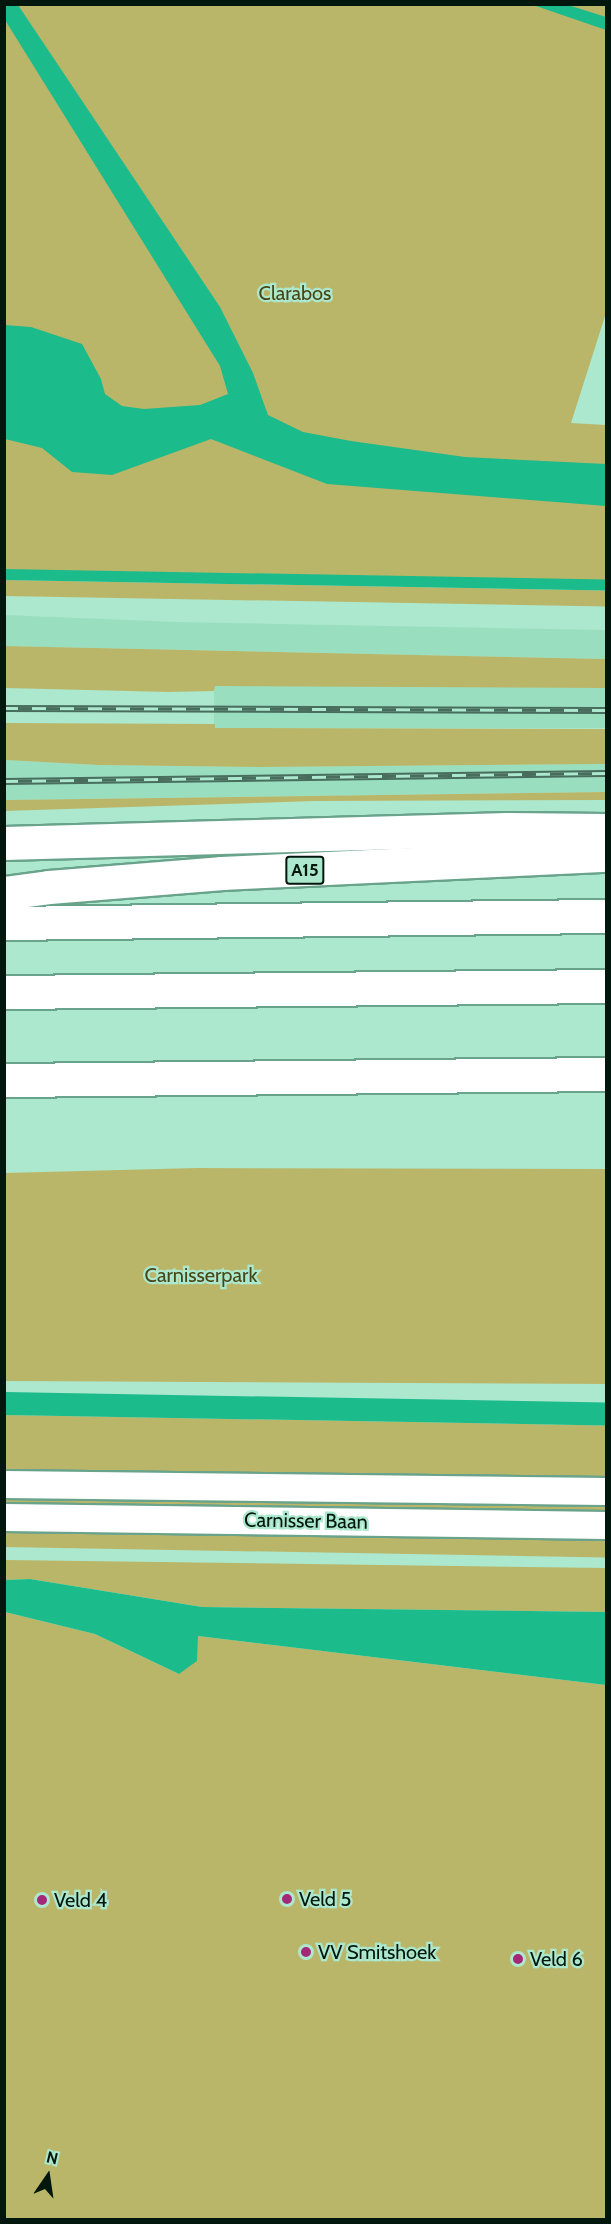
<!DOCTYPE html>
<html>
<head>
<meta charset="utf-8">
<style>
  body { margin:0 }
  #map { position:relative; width:611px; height:2224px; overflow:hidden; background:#ace8ce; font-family:Cabin,sans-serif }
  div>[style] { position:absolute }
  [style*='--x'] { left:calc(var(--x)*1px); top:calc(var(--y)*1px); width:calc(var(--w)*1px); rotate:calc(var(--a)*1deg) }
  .built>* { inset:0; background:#9adec0; transform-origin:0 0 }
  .green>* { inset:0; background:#bab669; transform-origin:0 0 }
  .water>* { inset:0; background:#1cbb8c; transform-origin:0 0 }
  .roads { filter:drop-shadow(2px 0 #69a38b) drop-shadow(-2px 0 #69a38b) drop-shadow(0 2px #69a38b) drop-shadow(0 -2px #69a38b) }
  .secondary>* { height:27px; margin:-13.5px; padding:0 13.5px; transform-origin:13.5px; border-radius:13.5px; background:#fff }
  .highway>* { height:33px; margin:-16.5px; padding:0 16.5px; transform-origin:16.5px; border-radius:16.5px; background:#fff }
  .rail>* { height:7px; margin-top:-3.5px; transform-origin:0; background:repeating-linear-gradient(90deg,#ace8ce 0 14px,#486d5d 0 28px); box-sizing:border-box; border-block:2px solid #486d5d }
  .dots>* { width:16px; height:16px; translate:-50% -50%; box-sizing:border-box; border:3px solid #ace8ce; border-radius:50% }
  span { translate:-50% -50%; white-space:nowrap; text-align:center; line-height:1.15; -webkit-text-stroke:4.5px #ace8ce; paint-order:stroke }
  .shield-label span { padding:2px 4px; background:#ace8ce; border:2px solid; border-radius:4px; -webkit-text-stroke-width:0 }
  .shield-label { font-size:18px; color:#01160d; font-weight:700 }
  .park-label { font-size:20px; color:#494615 }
  .street-label { font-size:20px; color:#01160d }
  .poi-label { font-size:20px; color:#01160d }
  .left { translate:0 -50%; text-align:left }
  .frame { position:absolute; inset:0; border:6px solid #01160d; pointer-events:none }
  .north { position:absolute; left:18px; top:2146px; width:60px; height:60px; -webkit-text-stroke:4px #ace8ce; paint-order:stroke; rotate:13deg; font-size:16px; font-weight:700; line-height:24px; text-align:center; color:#01160d }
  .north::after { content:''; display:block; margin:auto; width:21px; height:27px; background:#01160d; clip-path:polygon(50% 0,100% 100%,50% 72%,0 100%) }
</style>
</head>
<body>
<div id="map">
  <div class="built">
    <i style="clip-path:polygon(5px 615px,177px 622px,606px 630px,606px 659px,5px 646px)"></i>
    <i style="left:214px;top:686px;width:392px;height:42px"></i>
    <i style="clip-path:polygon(4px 760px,98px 765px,262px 767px,606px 764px,606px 792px,5px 800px)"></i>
  </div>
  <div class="green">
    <i style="clip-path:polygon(5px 5px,606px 5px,606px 313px,571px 423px,606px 425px,606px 586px,5px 579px)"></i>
    <i style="left:5px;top:580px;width:601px;height:16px;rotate:1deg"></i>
    <i style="clip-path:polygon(4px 646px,606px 659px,606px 688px,215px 686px,214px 691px,169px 692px,5px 688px)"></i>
    <i style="clip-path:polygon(4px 723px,215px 724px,215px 728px,606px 729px,606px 764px,262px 767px,98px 765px,5px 760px)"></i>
    <i style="clip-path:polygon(606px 792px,606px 800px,315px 801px,4px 811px,5px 800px)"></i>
    <i style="clip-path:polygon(197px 1168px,606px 1169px,606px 1384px,5px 1381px,5px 1173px)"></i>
    <i style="left:4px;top:1415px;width:602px;height:60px;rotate:1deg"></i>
    <i style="left:4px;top:1491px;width:602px;height:17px;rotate:1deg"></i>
    <i style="left:5px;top:1525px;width:601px;height:22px;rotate:1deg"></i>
    <i style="clip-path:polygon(4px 1560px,606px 1568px,606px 1612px,202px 1607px,30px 1579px,5px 1580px)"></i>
    <i style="clip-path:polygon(5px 1612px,95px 1634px,179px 1674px,198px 1636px,606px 1685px,606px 2219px,5px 2219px)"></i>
  </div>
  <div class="water">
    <i style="clip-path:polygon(5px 4px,18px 5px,220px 307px,253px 373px,268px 415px,303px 432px,351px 441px,465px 457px,606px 464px,606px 506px,327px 484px,211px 439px,112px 475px,72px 472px,42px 448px,5px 439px,5px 325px,31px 327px,82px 344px,101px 379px,105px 394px,122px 406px,144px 409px,200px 405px,228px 394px,220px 366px,5px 20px)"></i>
    <i style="clip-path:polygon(533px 5px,568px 5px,606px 17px,606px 30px)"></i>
    <i style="left:4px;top:569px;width:602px;height:11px;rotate:1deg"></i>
    <i style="left:5px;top:1392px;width:601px;height:23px;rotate:1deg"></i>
    <i style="clip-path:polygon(30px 1579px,202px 1607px,606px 1612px,606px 1685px,198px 1636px,197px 1661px,179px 1674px,95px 1634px,5px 1612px,5px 1580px)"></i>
  </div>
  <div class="roads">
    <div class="secondary">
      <i style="--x:4;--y:1484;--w:602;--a:0.67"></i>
      <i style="--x:4;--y:1517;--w:602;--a:0.76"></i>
    </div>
    <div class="highway">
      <i style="--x:4;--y:843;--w:504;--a:-1.59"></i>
      <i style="--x:508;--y:829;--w:98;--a:0.6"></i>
      <i style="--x:4;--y:893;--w:45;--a:-7.6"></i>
      <i style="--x:49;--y:887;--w:174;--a:-4.6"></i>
      <i style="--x:222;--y:873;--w:384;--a:-2.7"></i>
      <i style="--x:4;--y:923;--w:602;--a:-0.67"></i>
      <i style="--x:4;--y:992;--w:602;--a:-0.57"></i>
      <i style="--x:4;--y:1080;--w:602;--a:-0.57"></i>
    </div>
  </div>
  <div class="rail">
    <i style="--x:4;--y:708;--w:602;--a:0.19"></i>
    <i style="--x:4;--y:781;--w:602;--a:-0.76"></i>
  </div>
  <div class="dots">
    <i style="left:287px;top:1899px;background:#a52778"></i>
    <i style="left:42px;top:1900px;background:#a52778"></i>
    <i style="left:306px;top:1952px;background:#a52778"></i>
    <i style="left:518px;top:1959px;background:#a52778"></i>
  </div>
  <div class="shield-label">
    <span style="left:305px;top:870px">A15</span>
  </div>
  <div class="park-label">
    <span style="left:295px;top:293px">Clarabos</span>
    <span style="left:201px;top:1275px">Carnisserpark</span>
  </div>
  <div class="street-label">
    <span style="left:306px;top:1521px;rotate:1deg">Carnisser Baan</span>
  </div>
  <div class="poi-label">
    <span class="left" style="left:299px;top:1899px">Veld 5</span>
    <span class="left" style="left:54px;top:1900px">Veld 4</span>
    <span class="left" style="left:318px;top:1952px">VV Smitshoek</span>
    <span class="left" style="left:530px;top:1959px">Veld 6</span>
  </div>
  <div class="frame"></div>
  <div class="north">N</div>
</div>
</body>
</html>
